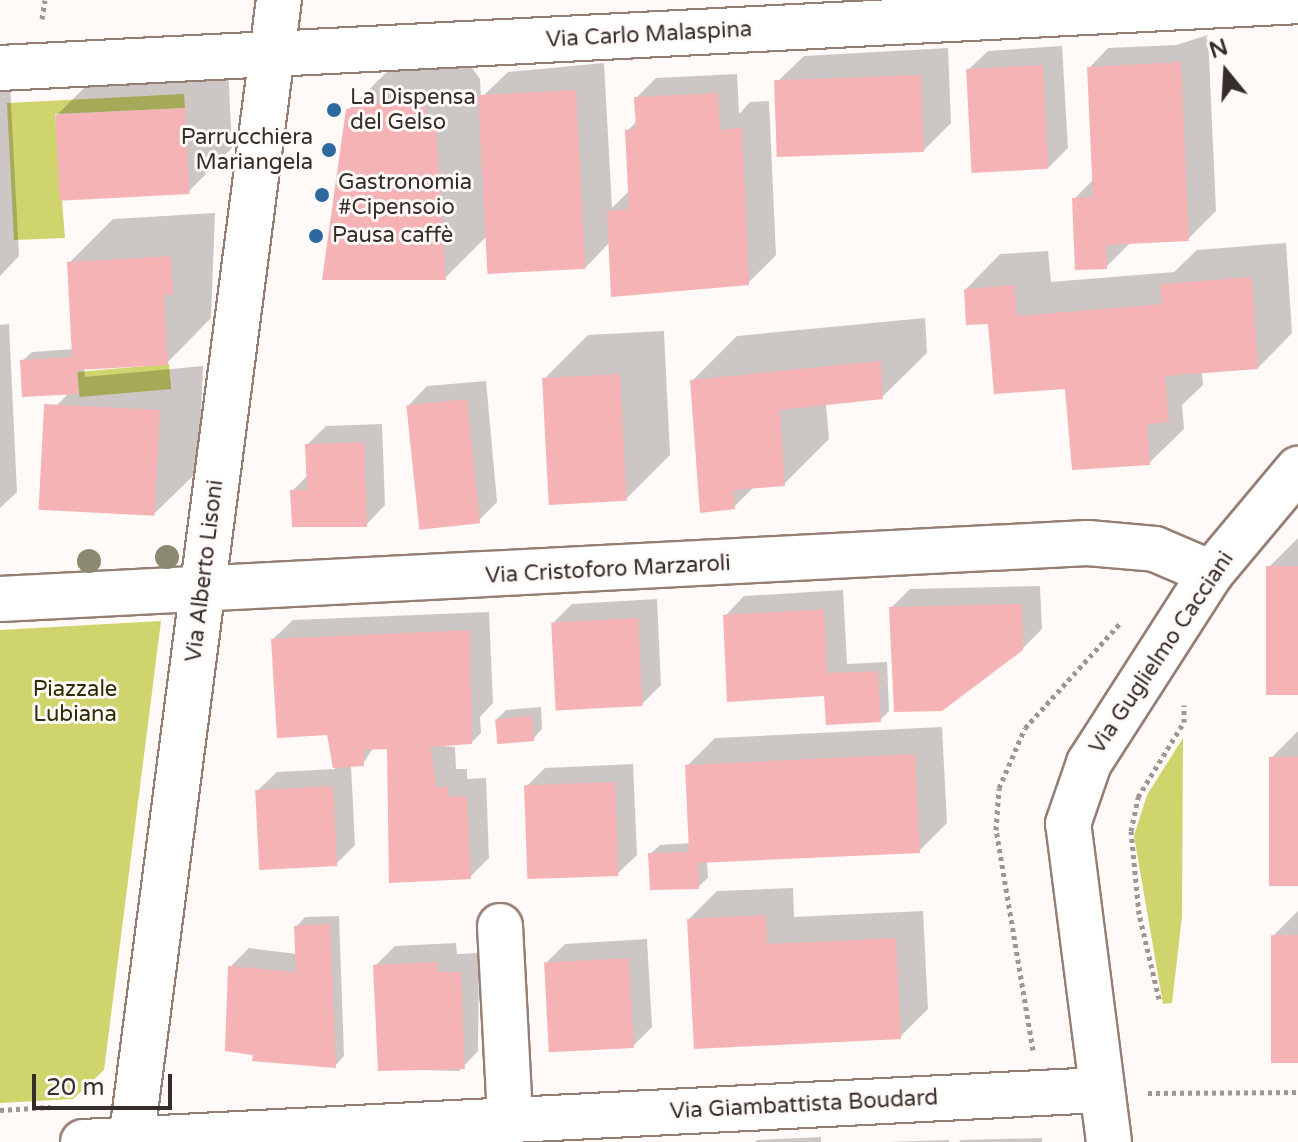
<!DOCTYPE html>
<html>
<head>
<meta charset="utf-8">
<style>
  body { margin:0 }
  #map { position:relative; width:1298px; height:1142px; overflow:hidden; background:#fff9f7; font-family:"Varela Round",sans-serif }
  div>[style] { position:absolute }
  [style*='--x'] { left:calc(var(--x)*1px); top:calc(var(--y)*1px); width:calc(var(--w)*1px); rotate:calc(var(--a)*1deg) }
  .green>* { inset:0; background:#d0d46d; transform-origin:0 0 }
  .shadow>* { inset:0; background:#0003 }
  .building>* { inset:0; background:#f5b3b6; transform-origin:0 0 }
  .path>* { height:5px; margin-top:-2.5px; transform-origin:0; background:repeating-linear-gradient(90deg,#9d9692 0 4px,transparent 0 8px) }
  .roads { filter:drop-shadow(2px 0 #957e72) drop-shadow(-2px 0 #957e72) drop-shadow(0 2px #957e72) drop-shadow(0 -2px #957e72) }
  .minor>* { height:44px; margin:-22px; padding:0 22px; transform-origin:22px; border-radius:22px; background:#fff }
  .trees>* { width:24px; height:24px; margin:-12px; border-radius:50%; background:#8b896f }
  .dots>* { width:22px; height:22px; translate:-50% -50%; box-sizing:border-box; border:4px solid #fff9f7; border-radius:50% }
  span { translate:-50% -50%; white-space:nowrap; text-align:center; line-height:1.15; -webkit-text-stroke:6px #fff9f7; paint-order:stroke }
  .street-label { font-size:22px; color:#362d28 }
  .poi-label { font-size:22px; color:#362d28 }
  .left { translate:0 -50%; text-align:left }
  .right { translate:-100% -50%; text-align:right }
  .park-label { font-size:22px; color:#2c2d00 }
  .north { position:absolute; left:1186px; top:32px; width:80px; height:80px; -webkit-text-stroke:6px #fff9f7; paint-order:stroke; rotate:342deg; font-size:22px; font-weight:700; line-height:32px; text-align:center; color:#362d28 }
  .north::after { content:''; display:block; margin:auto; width:28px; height:36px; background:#362d28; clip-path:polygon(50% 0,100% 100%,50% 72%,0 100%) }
  .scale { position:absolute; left:32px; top:1074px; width:140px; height:36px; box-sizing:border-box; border:4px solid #362d28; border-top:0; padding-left:10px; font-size:24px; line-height:28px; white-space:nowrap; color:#362d28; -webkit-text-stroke:6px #fff9f7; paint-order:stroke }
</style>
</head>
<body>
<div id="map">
  <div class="green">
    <i style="clip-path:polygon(184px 94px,185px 108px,55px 114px,65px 238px,14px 240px,7px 103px)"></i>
    <i style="left:169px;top:364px;width:25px;height:92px;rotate:85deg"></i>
    <i style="clip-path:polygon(161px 621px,104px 1070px,73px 1099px,0 1103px,0 630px)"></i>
    <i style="clip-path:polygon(1183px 738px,1182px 916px,1172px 1003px,1163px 1004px,1134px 836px,1147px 795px)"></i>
  </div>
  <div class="shadow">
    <i style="clip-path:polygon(1208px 35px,1216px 211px,1188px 239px,1131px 242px,1106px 267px,1074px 199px,1095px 178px,1089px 68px,1108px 48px,1176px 45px)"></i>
    <i style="clip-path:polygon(1062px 46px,1068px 148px,1049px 167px,968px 70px,988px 51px)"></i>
    <i style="clip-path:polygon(948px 48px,951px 123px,923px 151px,776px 83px,804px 56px)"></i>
    <i style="clip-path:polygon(462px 54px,480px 79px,481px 98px,508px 72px,604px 63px,612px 208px,630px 190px,627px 131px,638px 120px,636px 98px,656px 78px,737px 74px,739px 114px,750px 102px,769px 101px,776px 255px,748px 283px,610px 242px,586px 267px,488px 235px,445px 278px,348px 110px,393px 66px)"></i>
    <i style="clip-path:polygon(228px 65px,232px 148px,188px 192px,57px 115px,101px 71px)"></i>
    <i style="clip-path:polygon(10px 85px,19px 256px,0 276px,0 86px)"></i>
    <i style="clip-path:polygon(215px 213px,211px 318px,167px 363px,84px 367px,85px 377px,203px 366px,199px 470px,154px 514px,46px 416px,70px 392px,22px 361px,32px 352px,74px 349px,69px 263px,113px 219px)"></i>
    <i style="clip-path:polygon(1286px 243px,1292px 333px,1258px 368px,1202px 372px,1203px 385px,1182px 405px,1184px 429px,1149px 463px,990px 322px,966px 289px,1000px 254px,1048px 251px,1051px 282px,1174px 272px,1197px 250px)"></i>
    <i style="clip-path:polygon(925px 318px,927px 353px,882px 397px,826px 403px,829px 439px,784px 484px,755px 486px,734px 507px,692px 381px,737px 336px)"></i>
    <i style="clip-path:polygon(9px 324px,17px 492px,0 508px,0 325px)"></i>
    <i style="clip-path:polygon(664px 331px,670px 455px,626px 499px,544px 379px,588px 335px)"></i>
    <i style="clip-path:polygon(486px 381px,497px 502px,478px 521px,408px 406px,427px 386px)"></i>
    <i style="clip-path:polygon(382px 424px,385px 505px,366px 525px,292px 491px,308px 475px,307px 445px,326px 426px)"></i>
    <i style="clip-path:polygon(1298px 538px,1298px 693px,1268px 568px)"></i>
    <i style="clip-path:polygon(1040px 586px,1042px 629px,1022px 649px,891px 608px,910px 589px)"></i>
    <i style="clip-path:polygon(843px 590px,847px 664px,887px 662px,889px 711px,880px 720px,725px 616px,744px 596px)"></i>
    <i style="clip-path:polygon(657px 599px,661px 685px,642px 704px,553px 623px,572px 604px)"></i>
    <i style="clip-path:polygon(489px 612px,493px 703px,480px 717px,481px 733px,472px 742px,432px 745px,455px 747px,456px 769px,467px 769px,467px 779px,486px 778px,489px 858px,470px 877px,391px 881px,389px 747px,373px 748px,363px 764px,351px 765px,355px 845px,336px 864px,257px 791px,277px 772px,335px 769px,329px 736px,273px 639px,293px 620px)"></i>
    <i style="clip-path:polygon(541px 707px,542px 729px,533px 739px,497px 719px,506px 710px)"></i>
    <i style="clip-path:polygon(942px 727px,947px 823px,919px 851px,707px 861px,708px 878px,698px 887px,650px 854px,660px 845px,691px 843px,687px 766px,715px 738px)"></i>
    <i style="clip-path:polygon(1298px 731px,1298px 884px,1271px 758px)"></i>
    <i style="clip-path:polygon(633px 764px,637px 855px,617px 874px,526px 787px,545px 768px)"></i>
    <i style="clip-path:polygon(793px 888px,794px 917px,923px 911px,928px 1009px,900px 1037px,689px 919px,717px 891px)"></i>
    <i style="clip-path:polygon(1298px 911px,1298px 1060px,1273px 936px)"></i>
    <i style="clip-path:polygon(339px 916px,344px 1056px,335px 1066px,254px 1060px,230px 967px,249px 948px,297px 954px,296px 927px,305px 917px)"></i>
    <i style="clip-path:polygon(647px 939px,652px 1027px,633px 1046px,546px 963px,565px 944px)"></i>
    <i style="clip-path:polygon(456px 943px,457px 954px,479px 953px,478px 1051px,459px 1071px,380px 1069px,375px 966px,395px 946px)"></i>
    <i style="clip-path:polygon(821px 1137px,821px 1142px,755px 1142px,757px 1140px)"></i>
    <i style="clip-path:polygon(1042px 1138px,1042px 1142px,959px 1142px,961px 1140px)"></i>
    <i style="clip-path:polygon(949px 1140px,949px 1142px,887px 1142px)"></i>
  </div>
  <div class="building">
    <i style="clip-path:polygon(1181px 62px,1189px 241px,1106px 245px,1107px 269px,1075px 270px,1072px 198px,1093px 197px,1087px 67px)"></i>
    <i style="left:1043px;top:65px;width:104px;height:77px;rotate:87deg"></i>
    <i style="left:921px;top:75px;width:77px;height:147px;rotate:88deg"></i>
    <i style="left:576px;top:90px;width:179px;height:98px;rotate:87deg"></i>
    <i style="clip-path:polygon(718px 93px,720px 130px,742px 128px,749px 285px,611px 297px,607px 211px,629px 209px,625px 130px,636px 129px,634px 97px)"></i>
    <i style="clip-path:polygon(417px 97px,436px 124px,446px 280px,322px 280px,346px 109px)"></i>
    <i style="left:185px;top:108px;width:86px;height:130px;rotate:87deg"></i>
    <i style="clip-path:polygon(171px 256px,173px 294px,164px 295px,168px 365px,77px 370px,78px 394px,22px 397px,20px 360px,72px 357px,67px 262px)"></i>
    <i style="clip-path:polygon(1252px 277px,1258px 369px,1165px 376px,1169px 422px,1147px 424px,1150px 465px,1072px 470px,1065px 389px,994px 394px,988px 324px,966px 325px,964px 289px,1014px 285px,1017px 316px,1162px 304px,1160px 284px)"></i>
    <i style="clip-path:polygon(881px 361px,883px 399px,780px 410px,785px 486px,733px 490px,735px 509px,700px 513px,690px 380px)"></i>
    <i style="left:620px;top:374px;width:127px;height:78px;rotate:87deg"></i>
    <i style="left:467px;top:399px;width:125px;height:61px;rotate:84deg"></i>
    <i style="left:160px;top:410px;width:106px;height:116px;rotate:93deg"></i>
    <i style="clip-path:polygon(364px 442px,367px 527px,292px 527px,290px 490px,307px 490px,305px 444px)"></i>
    <i style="left:1298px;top:566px;width:129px;height:32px;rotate:90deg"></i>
    <i style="clip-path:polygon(1022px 604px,1023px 650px,942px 711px,894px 712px,889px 607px)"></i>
    <i style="clip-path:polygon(824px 609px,827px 673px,878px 671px,881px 722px,826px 725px,824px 696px,727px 702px,723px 615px)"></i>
    <i style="left:638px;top:618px;width:88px;height:87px;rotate:87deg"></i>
    <i style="clip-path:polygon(470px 630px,472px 744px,430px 747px,437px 788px,448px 787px,449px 797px,467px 796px,471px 879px,389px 883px,387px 749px,364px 750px,364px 766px,333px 768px,327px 735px,277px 738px,271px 639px)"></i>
    <i style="left:532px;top:716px;width:25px;height:37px;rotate:85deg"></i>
    <i style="clip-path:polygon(915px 754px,920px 853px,698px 863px,699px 889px,650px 890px,648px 853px,689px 852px,685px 765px)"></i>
    <i style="left:1269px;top:757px;width:29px;height:129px"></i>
    <i style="left:615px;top:782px;width:94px;height:91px;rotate:88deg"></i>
    <i style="left:333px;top:786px;width:80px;height:78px;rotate:87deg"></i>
    <i style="clip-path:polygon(766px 915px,767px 944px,896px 938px,901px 1039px,694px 1049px,687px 919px)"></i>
    <i style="clip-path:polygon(330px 924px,336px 1068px,252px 1061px,253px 1055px,225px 1051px,228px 966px,296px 972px,294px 926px)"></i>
    <i style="left:1271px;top:935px;width:27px;height:128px"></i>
    <i style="left:629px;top:958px;width:90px;height:85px;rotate:87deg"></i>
    <i style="clip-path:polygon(438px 962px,438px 972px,461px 972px,465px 1069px,378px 1071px,373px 965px)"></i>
  </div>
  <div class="path">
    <i style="--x:42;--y:19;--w:19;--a:-81"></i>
    <i style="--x:1159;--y:999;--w:87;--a:-103.2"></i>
    <i style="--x:1139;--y:914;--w:83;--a:-95.5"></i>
    <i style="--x:1131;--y:831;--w:35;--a:-78"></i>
    <i style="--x:1138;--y:797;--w:88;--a:-58.5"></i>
    <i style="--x:1184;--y:722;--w:17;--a:-90"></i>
    <i style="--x:1033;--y:1050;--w:223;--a:-99.5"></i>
    <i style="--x:996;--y:830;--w:42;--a:-85.9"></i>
    <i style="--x:999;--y:788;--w:65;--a:-66.6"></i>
    <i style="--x:1025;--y:728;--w:143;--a:-47.8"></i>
    <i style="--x:1148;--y:1093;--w:150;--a:-0.4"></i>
    <i style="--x:0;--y:1110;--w:51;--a:-3.4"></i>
  </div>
  <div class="roads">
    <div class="minor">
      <i style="--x:0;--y:68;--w:1300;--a:-2.95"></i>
      <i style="--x:0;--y:599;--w:1089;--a:-2.95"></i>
      <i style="--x:1088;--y:543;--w:67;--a:5.1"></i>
      <i style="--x:1155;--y:549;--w:61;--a:23.2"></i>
      <i style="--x:500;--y:926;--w:194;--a:87"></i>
      <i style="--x:83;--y:1142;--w:1016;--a:-2.93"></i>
      <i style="--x:131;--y:1142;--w:1152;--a:-82.62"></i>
      <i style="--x:1109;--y:1142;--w:321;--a:-97.3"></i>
      <i style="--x:1068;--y:824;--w:65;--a:-71"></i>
      <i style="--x:1089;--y:763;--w:226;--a:-57.3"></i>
      <i style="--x:1211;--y:573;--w:136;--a:-50.1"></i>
    </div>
  </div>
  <div class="trees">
    <i style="left:167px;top:557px"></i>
    <i style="left:89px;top:561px"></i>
  </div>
  <div class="dots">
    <i style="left:334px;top:110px;background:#2c69a0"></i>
    <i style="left:329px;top:150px;background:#2c69a0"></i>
    <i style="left:322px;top:195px;background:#2c69a0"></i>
    <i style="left:316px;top:236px;background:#2c69a0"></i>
  </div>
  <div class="street-label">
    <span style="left:649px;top:35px;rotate:-3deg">Via Carlo Malaspina</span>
    <span style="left:608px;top:570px;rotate:-3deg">Via Cristoforo Marzaroli</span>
    <span style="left:205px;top:571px;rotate:-83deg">Via Alberto Lisoni</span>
    <span style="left:1162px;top:653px;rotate:-56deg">Via Guglielmo Cacciani</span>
    <span style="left:804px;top:1105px;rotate:-3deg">Via Giambattista Boudard</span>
  </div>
  <div class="poi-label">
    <span class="left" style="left:350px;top:110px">La Dispensa<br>del Gelso</span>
    <span class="right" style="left:313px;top:150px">Parrucchiera<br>Mariangela</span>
    <span class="left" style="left:338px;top:195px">Gastronomia<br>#Cipensoio</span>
    <span class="left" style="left:332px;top:236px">Pausa caffè</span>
  </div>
  <div class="park-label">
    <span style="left:75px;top:702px">Piazzale<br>Lubiana</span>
  </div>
  <div class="north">N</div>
  <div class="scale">20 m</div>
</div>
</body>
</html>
